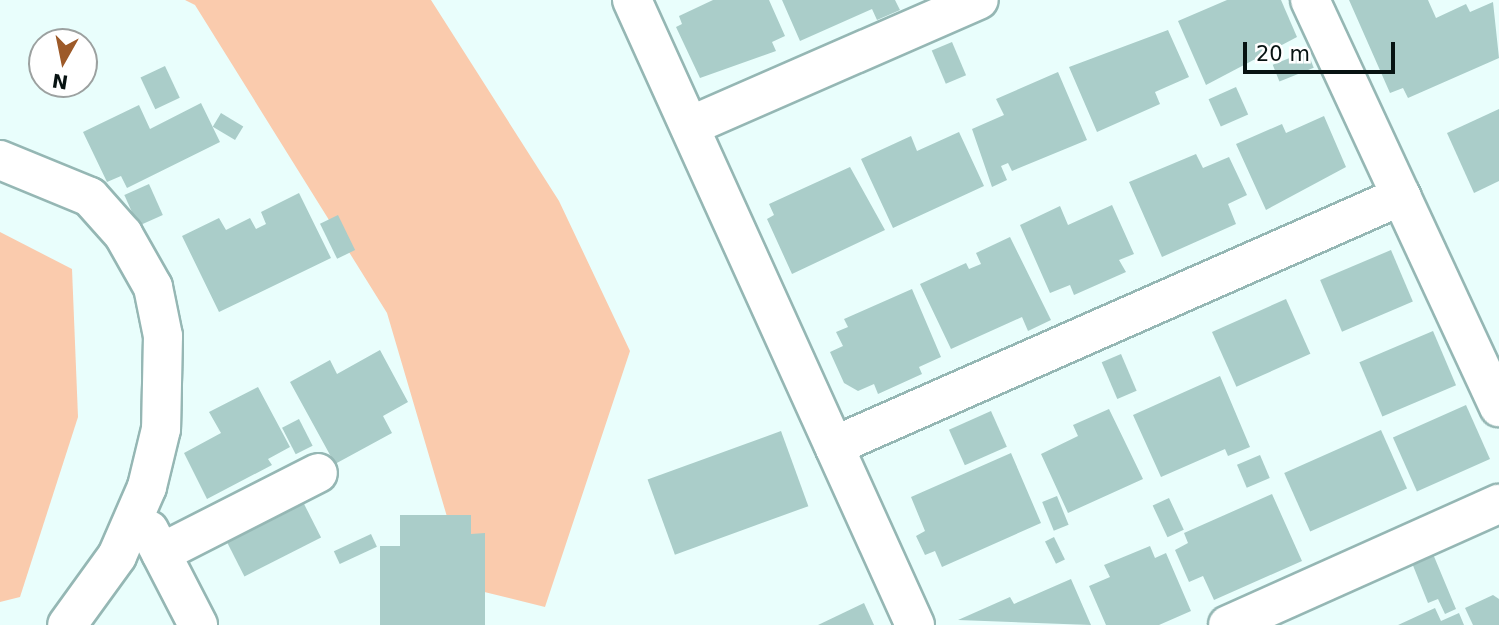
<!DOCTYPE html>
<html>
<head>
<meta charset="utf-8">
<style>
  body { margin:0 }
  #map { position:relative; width:1499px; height:625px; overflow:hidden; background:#e9fefc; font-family:"DejaVu Sans",sans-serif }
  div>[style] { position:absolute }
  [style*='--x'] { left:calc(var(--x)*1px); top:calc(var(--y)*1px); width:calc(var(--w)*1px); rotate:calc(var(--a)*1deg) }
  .green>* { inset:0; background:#facbad }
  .building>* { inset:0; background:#aacdc9; transform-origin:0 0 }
  .roads { filter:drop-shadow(2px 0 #95b7b4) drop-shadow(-2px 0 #95b7b4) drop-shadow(0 2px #95b7b4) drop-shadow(0 -2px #95b7b4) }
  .minor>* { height:38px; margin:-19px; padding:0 19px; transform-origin:19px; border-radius:19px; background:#fff }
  span { translate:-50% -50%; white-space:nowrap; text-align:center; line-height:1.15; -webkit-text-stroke:6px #fff; paint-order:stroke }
  .north { position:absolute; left:28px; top:28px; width:70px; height:70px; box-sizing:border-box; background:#fff; border:2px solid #9ca1a0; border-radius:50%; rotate:189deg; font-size:19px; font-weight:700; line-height:28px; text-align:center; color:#071312 }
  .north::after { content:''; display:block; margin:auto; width:24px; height:32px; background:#9d5a29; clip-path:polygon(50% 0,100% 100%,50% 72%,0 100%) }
  .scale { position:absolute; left:1243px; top:42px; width:152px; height:32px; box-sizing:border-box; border:4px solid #071312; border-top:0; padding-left:9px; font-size:21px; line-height:24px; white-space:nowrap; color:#071312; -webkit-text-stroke:5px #fff; paint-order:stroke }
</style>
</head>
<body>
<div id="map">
  <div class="green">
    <i style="clip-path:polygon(185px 0,431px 0,559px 201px,630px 351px,545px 607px,468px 588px,387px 313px,195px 5px)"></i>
    <i style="clip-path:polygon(0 232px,72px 269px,78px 417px,20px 597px,0 602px)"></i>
  </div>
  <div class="building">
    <i style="clip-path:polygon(713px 0,769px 0,785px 36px,772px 42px,776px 51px,700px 78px,676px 27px,682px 24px,679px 16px)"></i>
    <i style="clip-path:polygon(782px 0,895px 0,900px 10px,877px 20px,872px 9px,800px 41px)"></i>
    <i style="clip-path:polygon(1227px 0,1281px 0,1297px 37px,1206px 85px,1178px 21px)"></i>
    <i style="clip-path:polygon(1349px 0,1428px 0,1436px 18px,1466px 4px,1470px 12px,1493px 2px,1499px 58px,1408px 98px,1403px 88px,1390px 93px)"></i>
    <i style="clip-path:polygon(1168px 30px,1189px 77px,1155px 92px,1160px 104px,1097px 132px,1069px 67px)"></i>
    <i style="left:952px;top:42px;width:36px;height:22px;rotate:67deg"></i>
    <i style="left:1307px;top:51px;width:18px;height:37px;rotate:68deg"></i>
    <i style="left:165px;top:66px;width:35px;height:27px;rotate:65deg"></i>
    <i style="clip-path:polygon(1058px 72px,1087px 140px,1012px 171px,1008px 163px,1001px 166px,1007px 180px,992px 187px,972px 129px,1004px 115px,996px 99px)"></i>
    <i style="left:1236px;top:87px;width:30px;height:30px;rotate:66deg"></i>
    <i style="clip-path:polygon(201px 103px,220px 142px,127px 188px,121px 176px,107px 182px,83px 132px,139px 105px,150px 129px)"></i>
    <i style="clip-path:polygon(1499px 109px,1499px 181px,1474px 193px,1447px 133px)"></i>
    <i style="left:221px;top:113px;width:26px;height:16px;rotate:31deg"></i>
    <i style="clip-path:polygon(1324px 116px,1346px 167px,1266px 210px,1236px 144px,1282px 124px,1286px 133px)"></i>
    <i style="clip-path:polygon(959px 132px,984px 186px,893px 228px,861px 159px,911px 136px,917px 151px)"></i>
    <i style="clip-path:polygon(1196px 154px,1203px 168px,1229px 157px,1247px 195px,1228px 204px,1236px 224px,1162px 257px,1129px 182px)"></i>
    <i style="clip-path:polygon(850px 167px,885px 230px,792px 274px,767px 219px,774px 215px,769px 204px)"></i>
    <i style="left:149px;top:184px;width:34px;height:27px;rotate:66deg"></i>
    <i style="clip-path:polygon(299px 193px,331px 258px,219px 312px,182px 236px,219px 218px,226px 230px,250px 218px,256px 229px,266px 224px,261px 212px)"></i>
    <i style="clip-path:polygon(1112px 205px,1134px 254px,1119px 260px,1126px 272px,1074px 295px,1070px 285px,1050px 293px,1020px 225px,1060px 206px,1068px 225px)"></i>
    <i style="left:338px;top:215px;width:39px;height:20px;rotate:64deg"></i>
    <i style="clip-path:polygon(1010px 237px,1051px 320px,1028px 331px,1022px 317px,951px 349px,920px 284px,966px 263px,969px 269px,981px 264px,976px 253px)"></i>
    <i style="left:1391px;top:250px;width:56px;height:77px;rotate:67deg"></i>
    <i style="clip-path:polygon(912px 289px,941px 357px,919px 367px,922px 374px,878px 394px,874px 384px,858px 391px,844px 383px,830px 352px,843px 346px,836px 332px,848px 327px,844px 319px)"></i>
    <i style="left:1286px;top:299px;width:60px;height:81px;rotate:66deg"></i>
    <i style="left:1433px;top:331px;width:59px;height:80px;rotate:67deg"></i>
    <i style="clip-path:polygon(380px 350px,408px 402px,383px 416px,392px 433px,335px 464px,290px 382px,330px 360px,337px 374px)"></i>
    <i style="left:1121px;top:354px;width:40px;height:21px;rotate:67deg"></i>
    <i style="clip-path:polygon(1220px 376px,1250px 447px,1228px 456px,1225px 449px,1161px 477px,1133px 415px)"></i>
    <i style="clip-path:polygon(258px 387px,290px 447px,268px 459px,272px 465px,207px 499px,184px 453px,221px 433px,209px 412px)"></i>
    <i style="left:1466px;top:405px;width:59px;height:80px;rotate:66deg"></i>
    <i style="clip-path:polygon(1109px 409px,1143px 479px,1068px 513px,1041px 454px,1078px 436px,1073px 425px)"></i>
    <i style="left:991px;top:411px;width:39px;height:46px;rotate:66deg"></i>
    <i style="left:299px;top:419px;width:30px;height:19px;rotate:63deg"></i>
    <i style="left:1381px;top:430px;width:64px;height:106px;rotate:66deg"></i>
    <i style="left:781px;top:431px;width:80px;height:142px;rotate:70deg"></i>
    <i style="clip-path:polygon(1011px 453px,1041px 523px,942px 567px,935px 551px,925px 555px,916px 536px,925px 531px,911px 497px)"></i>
    <i style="left:1260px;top:455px;width:25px;height:25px;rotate:67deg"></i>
    <i style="clip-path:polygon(1272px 494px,1302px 561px,1214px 600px,1203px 576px,1189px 582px,1175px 550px,1188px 543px,1184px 533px)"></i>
    <i style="left:1057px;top:496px;width:31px;height:16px;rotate:68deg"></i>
    <i style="left:1169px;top:498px;width:35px;height:18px;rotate:65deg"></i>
    <i style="left:302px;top:500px;width:42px;height:86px;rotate:63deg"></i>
    <i style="clip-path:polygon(400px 515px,471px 515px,471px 534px,485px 533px,485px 625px,380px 625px,380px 546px,400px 546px)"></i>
    <i style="left:371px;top:534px;width:14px;height:41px;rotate:65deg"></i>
    <i style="left:1054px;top:537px;width:25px;height:10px;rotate:64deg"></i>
    <i style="clip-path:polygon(1150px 546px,1155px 558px,1166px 553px,1191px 611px,1159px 625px,1106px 625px,1089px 586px,1110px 577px,1104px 565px)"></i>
    <i style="clip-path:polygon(1433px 554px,1456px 609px,1445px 614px,1438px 599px,1428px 603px,1412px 563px)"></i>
    <i style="clip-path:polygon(1071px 579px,1091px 625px,958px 620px,1010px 597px,1014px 604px)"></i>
    <i style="clip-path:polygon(1493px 595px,1499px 599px,1499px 625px,1473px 625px,1465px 608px)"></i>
    <i style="clip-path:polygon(864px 603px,874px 625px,818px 625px)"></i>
    <i style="clip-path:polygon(1435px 608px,1441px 621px,1459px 613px,1464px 625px,1398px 625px)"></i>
  </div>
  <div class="roads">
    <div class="minor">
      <i style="--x:632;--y:0;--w:686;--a:65.64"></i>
      <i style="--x:1310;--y:0;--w:449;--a:65.1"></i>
      <i style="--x:690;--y:126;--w:315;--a:-23.6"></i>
      <i style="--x:0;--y:160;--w:97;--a:22.3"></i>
      <i style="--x:90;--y:197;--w:50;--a:48.3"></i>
      <i style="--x:123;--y:234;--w:61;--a:60.5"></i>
      <i style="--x:153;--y:287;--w:50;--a:78.5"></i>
      <i style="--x:163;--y:336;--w:93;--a:91.2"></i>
      <i style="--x:161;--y:429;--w:60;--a:103.6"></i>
      <i style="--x:147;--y:487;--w:75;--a:113.5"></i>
      <i style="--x:117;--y:556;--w:85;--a:125.9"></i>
      <i style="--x:834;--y:446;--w:620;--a:-23.79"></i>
      <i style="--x:149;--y:530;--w:107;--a:62.7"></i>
      <i style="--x:161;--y:553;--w:176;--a:-27"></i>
      <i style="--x:1228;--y:625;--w:297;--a:-24.1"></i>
    </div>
  </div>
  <div class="north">N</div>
  <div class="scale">20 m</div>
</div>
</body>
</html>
